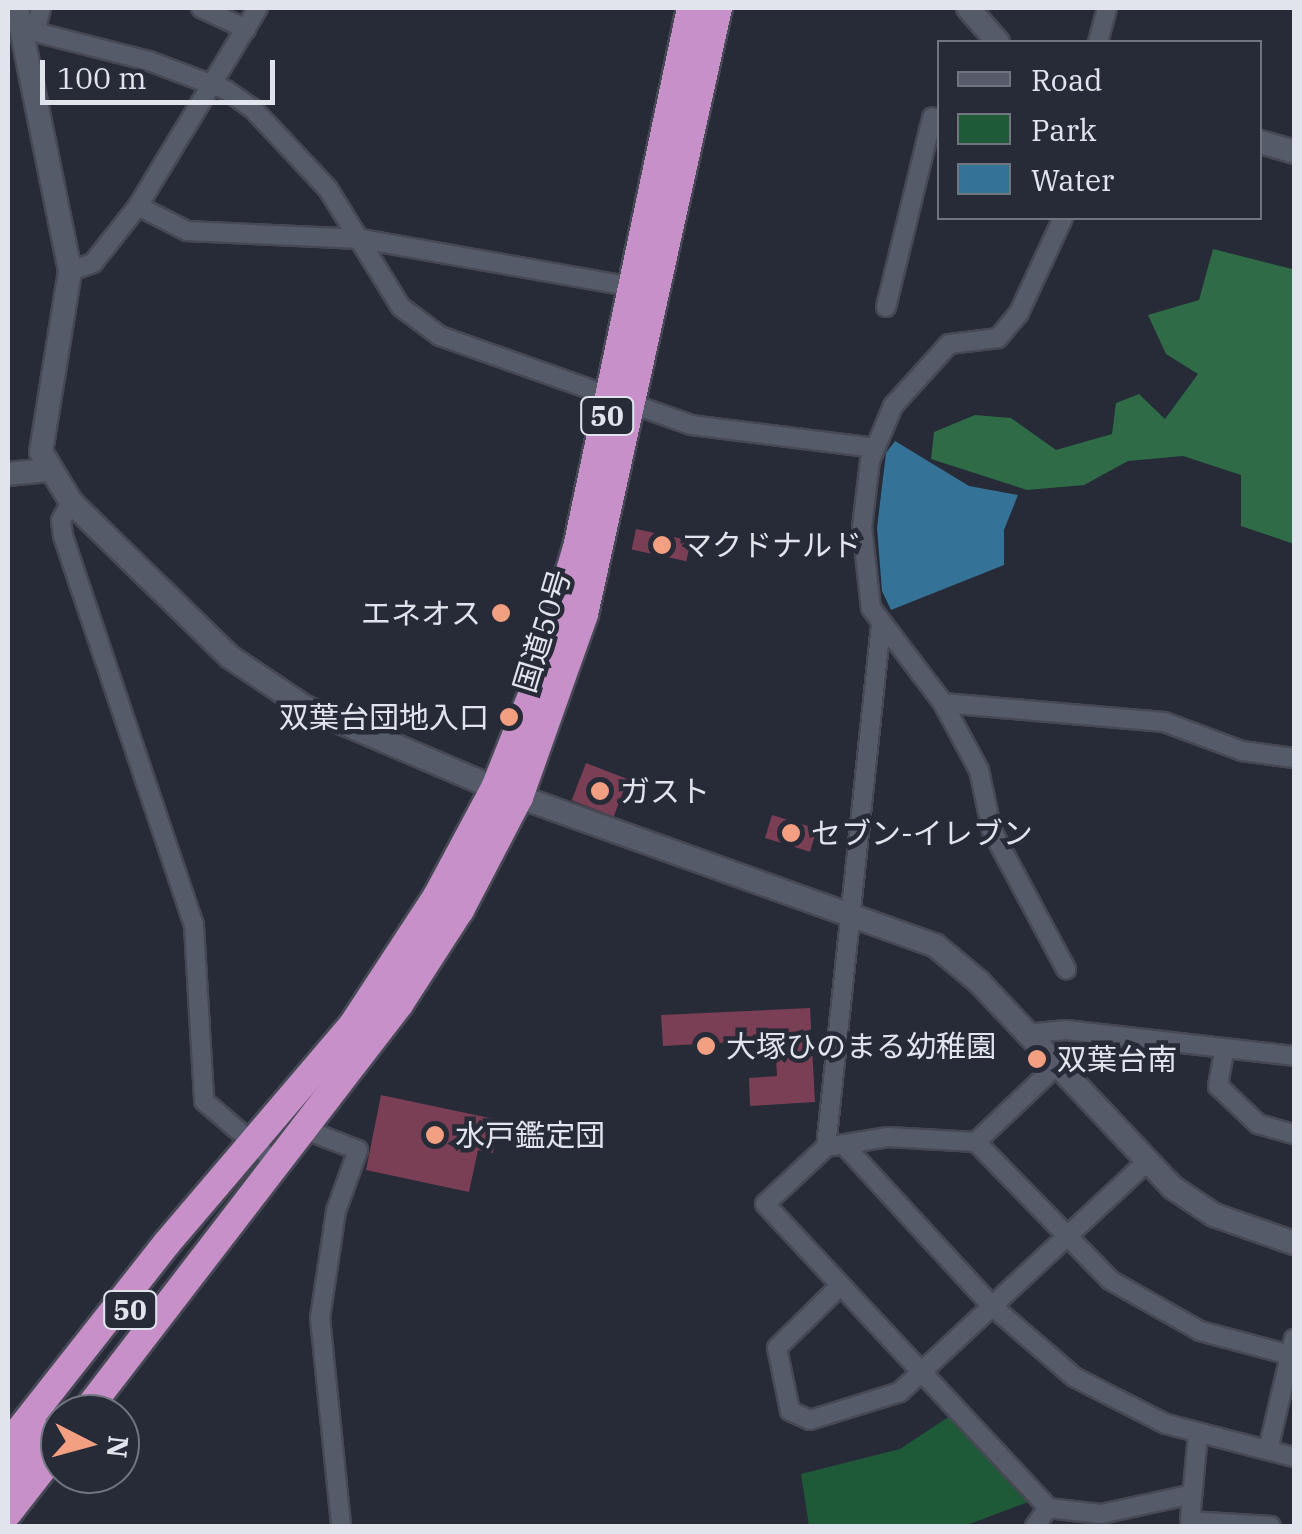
<!DOCTYPE html>
<html>
<head>
<meta charset="utf-8">
<style>
  body { margin:0 }
  #map { position:relative; width:1302px; height:1534px; overflow:hidden; background:#262b37; font-family:"IBM Plex Serif","Noto Sans JP",serif }
  div>[style] { position:absolute }
  [style*='--x'] { left:calc(var(--x)*1px); top:calc(var(--y)*1px); width:calc(var(--w)*1px); rotate:calc(var(--a)*1deg) }
  .green>* { inset:0; background:#1e5a38 }
  .forest>* { inset:0; background:#2e6b46 }
  .water>* { inset:0; background:#347298 }
  .building>* { inset:0; background:#7a3e55; transform-origin:0 0 }
  .roads { filter:drop-shadow(2px 0 #464954) drop-shadow(-2px 0 #464954) drop-shadow(0 2px #464954) drop-shadow(0 -2px #464954) }
  .minor>* { height:18px; margin:-9px; padding:0 9px; transform-origin:9px; border-radius:9px; background:#565b6a }
  .tertiary>* { height:22px; margin:-11px; padding:0 11px; transform-origin:11px; border-radius:11px; background:#565b6a }
  .trunk>* { height:28px; margin:-14px; padding:0 14px; transform-origin:14px; border-radius:14px; background:#c790c9 }
  .dots>* { width:28px; height:28px; translate:-50% -50%; box-sizing:border-box; border:5px solid #262b37; border-radius:50% }
  span { translate:-50% -50%; white-space:nowrap; text-align:center; line-height:1.15; -webkit-text-stroke:9px #262b37; paint-order:stroke }
  .shield-label span { padding:2px 8px; background:#262b37; border:2px solid; border-radius:8px; -webkit-text-stroke-width:0 }
  .shield-label { font-size:28px; color:#e1e4ec; font-weight:700 }
  .poi-label { font-size:30px; color:#e1e4ec }
  .left { translate:0 -50%; text-align:left }
  .right { translate:-100% -50%; text-align:right }
  .street-label { font-size:30px; color:#e1e4ec }
  .frame { position:absolute; inset:0; border:10px solid #e1e4ec; pointer-events:none }
  .legend { position:absolute; left:937px; top:40px; width:325px; height:180px; box-sizing:border-box; background:#262b37; border:2px solid #71757f; margin:0; padding:12px 18px; list-style:none; font-size:30px; color:#e1e4ec }
  .legend li { display:flex; align-items:center; gap:20px; height:50px }
  .legend b { width:50px; border:2px solid #71757f }
  .north { position:absolute; left:40px; top:1394px; width:100px; height:100px; box-sizing:border-box; background:#262b37; border:2px solid #71757f; border-radius:50%; rotate:96deg; font-size:28px; font-weight:700; line-height:40px; text-align:center; color:#e1e4ec }
  .north::after { content:''; display:block; margin:auto; width:35px; height:45px; background:#f39f82; clip-path:polygon(50% 0,100% 100%,50% 72%,0 100%) }
  .scale { position:absolute; left:40px; top:60px; width:235px; height:45px; box-sizing:border-box; border:5px solid #e1e4ec; border-top:0; padding-left:12px; font-size:30px; line-height:35px; white-space:nowrap; color:#e1e4ec; -webkit-text-stroke:8px #262b37; paint-order:stroke }
</style>
</head>
<body>
<div id="map">
  <div class="green">
    <i style="clip-path:polygon(950px 1416px,1031px 1501px,964px 1526px,809px 1526px,801px 1474px,900px 1449px)"></i>
  </div>
  <div class="forest">
    <i style="clip-path:polygon(1213px 249px,1292px 269px,1294px 544px,1241px 526px,1241px 475px,1183px 456px,1128px 461px,1084px 485px,1027px 490px,931px 459px,934px 432px,975px 415px,1011px 418px,1056px 450px,1112px 434px,1116px 403px,1139px 394px,1165px 419px,1198px 374px,1166px 354px,1148px 315px,1199px 300px)"></i>
  </div>
  <div class="water">
    <i style="clip-path:polygon(895px 441px,969px 486px,1018px 495px,1004px 530px,1004px 565px,891px 610px,882px 591px,877px 528px,886px 453px)"></i>
  </div>
  <div class="building">
    <i style="left:636px;top:529px;width:56px;height:21px;rotate:12deg"></i>
    <i style="left:586px;top:763px;width:45px;height:40px;rotate:21deg"></i>
    <i style="left:772px;top:815px;width:47px;height:24px;rotate:17deg"></i>
    <i style="clip-path:polygon(810px 1008px,815px 1102px,750px 1106px,749px 1078px,777px 1076px,775px 1040px,663px 1046px,661px 1015px)"></i>
    <i style="clip-path:polygon(381px 1095px,499px 1120px,493px 1153px,478px 1150px,469px 1192px,366px 1170px)"></i>
  </div>
  <div class="roads">
    <div class="minor">
      <i style="--x:201;--y:8;--w:50;--a:25"></i>
      <i style="--x:35;--y:32;--w:25;--a:-76"></i>
      <i style="--x:22;--y:35;--w:13;--a:-13"></i>
      <i style="--x:35;--y:32;--w:118;--a:14.3"></i>
      <i style="--x:149;--y:61;--w:82;--a:20.6"></i>
      <i style="--x:226;--y:90;--w:32;--a:35"></i>
      <i style="--x:252;--y:108;--w:111;--a:46.8"></i>
      <i style="--x:328;--y:189;--w:139;--a:58.3"></i>
      <i style="--x:401;--y:307;--w:49;--a:36.6"></i>
      <i style="--x:440;--y:336;--w:266;--a:19.5"></i>
      <i style="--x:691;--y:425;--w:185;--a:7.1"></i>
      <i style="--x:1098;--y:42;--w:35;--a:-75"></i>
      <i style="--x:138;--y:206;--w:55;--a:27"></i>
      <i style="--x:187;--y:231;--w:174;--a:2.6"></i>
      <i style="--x:361;--y:239;--w:276;--a:10"></i>
      <i style="--x:1063;--y:218;--w:105;--a:114.9"></i>
      <i style="--x:1019;--y:313;--w:33;--a:130"></i>
      <i style="--x:998;--y:338;--w:49;--a:173"></i>
      <i style="--x:949;--y:344;--w:84;--a:132.1"></i>
      <i style="--x:893;--y:406;--w:60;--a:112.7"></i>
      <i style="--x:870;--y:461;--w:66;--a:96.9"></i>
      <i style="--x:862;--y:527;--w:81;--a:83.7"></i>
      <i style="--x:871;--y:608;--w:119;--a:52.8"></i>
      <i style="--x:943;--y:703;--w:76;--a:61.8"></i>
      <i style="--x:979;--y:770;--w:62;--a:78"></i>
      <i style="--x:992;--y:831;--w:157;--a:61.8"></i>
      <i style="--x:70;--y:271;--w:24;--a:-19"></i>
      <i style="--x:93;--y:263;--w:73;--a:-51.7"></i>
      <i style="--x:138;--y:206;--w:232;--a:-58.8"></i>
      <i style="--x:886;--y:307;--w:195;--a:-76.3"></i>
      <i style="--x:932;--y:118;--w:7;--a:8"></i>
      <i style="--x:71;--y:502;--w:21;--a:118"></i>
      <i style="--x:61;--y:521;--w:15;--a:82"></i>
      <i style="--x:63;--y:536;--w:411;--a:71.4"></i>
      <i style="--x:194;--y:926;--w:175;--a:86.7"></i>
      <i style="--x:204;--y:1101;--w:95;--a:40.7"></i>
      <i style="--x:943;--y:703;--w:222;--a:4.9"></i>
      <i style="--x:1164;--y:722;--w:83;--a:20.4"></i>
      <i style="--x:1242;--y:751;--w:52;--a:7.7"></i>
      <i style="--x:1026;--y:1034;--w:40;--a:-5.7"></i>
      <i style="--x:1066;--y:1030;--w:229;--a:6.5"></i>
      <i style="--x:1224;--y:1052;--w:35;--a:100"></i>
      <i style="--x:1218;--y:1086;--w:55;--a:43.5"></i>
      <i style="--x:1258;--y:1124;--w:37;--a:16"></i>
      <i style="--x:1056;--y:1066;--w:110;--a:136.5"></i>
      <i style="--x:976;--y:1142;--w:88;--a:-176.7"></i>
      <i style="--x:888;--y:1137;--w:63;--a:170.8"></i>
      <i style="--x:826;--y:1147;--w:83;--a:136.9"></i>
      <i style="--x:765;--y:1204;--w:415;--a:47"></i>
      <i style="--x:1048;--y:1508;--w:53;--a:6.5"></i>
      <i style="--x:1101;--y:1514;--w:90;--a:-12.2"></i>
      <i style="--x:304;--y:1129;--w:58;--a:21.3"></i>
      <i style="--x:358;--y:1150;--w:65;--a:109.8"></i>
      <i style="--x:336;--y:1211;--w:108;--a:98.5"></i>
      <i style="--x:320;--y:1318;--w:209;--a:84.2"></i>
      <i style="--x:976;--y:1142;--w:192;--a:45.8"></i>
      <i style="--x:1110;--y:1280;--w:103;--a:29.5"></i>
      <i style="--x:1200;--y:1331;--w:97;--a:14.9"></i>
      <i style="--x:843;--y:1144;--w:222;--a:47.4"></i>
      <i style="--x:993;--y:1307;--w:107;--a:40.8"></i>
      <i style="--x:1074;--y:1377;--w:103;--a:27.1"></i>
      <i style="--x:1166;--y:1424;--w:132;--a:14.5"></i>
      <i style="--x:826;--y:1147;--w:525;--a:-83.99"></i>
      <i style="--x:840;--y:1286;--w:88;--a:135.5"></i>
      <i style="--x:777;--y:1348;--w:64;--a:78.3"></i>
      <i style="--x:790;--y:1411;--w:22;--a:24"></i>
      <i style="--x:810;--y:1420;--w:94;--a:-17.3"></i>
      <i style="--x:900;--y:1392;--w:338;--a:-43"></i>
      <i style="--x:1198;--y:1434;--w:87;--a:95.3"></i>
      <i style="--x:1190;--y:1521;--w:81;--a:3.5"></i>
      <i style="--x:1268;--y:1450;--w:114;--a:-76.8"></i>
      <i style="--x:1035;--y:1526;--w:22;--a:-54"></i>
    </div>
    <div class="tertiary">
      <i style="--x:17;--y:8;--w:268;--a:78.6"></i>
      <i style="--x:70;--y:271;--w:183;--a:99.1"></i>
      <i style="--x:41;--y:452;--w:58;--a:59"></i>
      <i style="--x:71;--y:502;--w:222;--a:44.3"></i>
      <i style="--x:230;--y:657;--w:90;--a:33.7"></i>
      <i style="--x:305;--y:707;--w:207;--a:23.1"></i>
      <i style="--x:495;--y:788;--w:468;--a:19.7"></i>
      <i style="--x:936;--y:946;--w:56;--a:39.9"></i>
      <i style="--x:979;--y:982;--w:282;--a:46.7"></i>
      <i style="--x:1172;--y:1187;--w:50;--a:33.7"></i>
      <i style="--x:1214;--y:1215;--w:85;--a:19.3"></i>
      <i style="--x:968;--y:8;--w:45;--a:48.6"></i>
      <i style="--x:1260;--y:142;--w:35;--a:16"></i>
      <i style="--x:8;--y:474;--w:40;--a:-5.7"></i>
    </div>
    <div class="trunk">
      <i style="--x:84;--y:1414;--w:518;--a:-52.44"></i>
      <i style="--x:400;--y:1003;--w:111;--a:-57.2"></i>
      <i style="--x:460;--y:910;--w:127;--a:-62.4"></i>
      <i style="--x:519;--y:797;--w:194;--a:-70.4"></i>
      <i style="--x:584;--y:614;--w:621;--a:-77.53"></i>
      <i style="--x:8;--y:1445;--w:257;--a:-51.8"></i>
      <i style="--x:167;--y:1243;--w:285;--a:-49.6"></i>
      <i style="--x:352;--y:1026;--w:155;--a:-56.8"></i>
      <i style="--x:437;--y:896;--w:123;--a:-61.8"></i>
      <i style="--x:495;--y:788;--w:105;--a:-68.3"></i>
      <i style="--x:534;--y:690;--w:148;--a:-73.2"></i>
      <i style="--x:577;--y:548;--w:552;--a:-78.08"></i>
      <i style="--x:8;--y:1475;--w:53;--a:-51.8"></i>
      <i style="--x:8;--y:1513;--w:85;--a:-52.2"></i>
    </div>
  </div>
  <div class="dots">
    <i style="left:662px;top:545px;background:#f39f82"></i>
    <i style="left:501px;top:613px;background:#f39f82"></i>
    <i style="left:509px;top:717px;background:#f39f82"></i>
    <i style="left:600px;top:791px;background:#f39f82"></i>
    <i style="left:791px;top:833px;background:#f39f82"></i>
    <i style="left:706px;top:1046px;background:#f39f82"></i>
    <i style="left:1037px;top:1059px;background:#f39f82"></i>
    <i style="left:435px;top:1135px;background:#f39f82"></i>
  </div>
  <div class="shield-label">
    <span style="left:607px;top:416px">50</span>
    <span style="left:130px;top:1310px">50</span>
  </div>
  <div class="poi-label">
    <span class="left" style="left:682px;top:545px">マクドナルド</span>
    <span class="right" style="left:481px;top:613px">エネオス</span>
    <span class="right" style="left:489px;top:717px">双葉台団地入口</span>
    <span class="left" style="left:620px;top:791px">ガスト</span>
    <span class="left" style="left:811px;top:833px">セブン-イレブン</span>
    <span class="left" style="left:726px;top:1046px">大塚ひのまる幼稚園</span>
    <span class="left" style="left:1057px;top:1059px">双葉台南</span>
    <span class="left" style="left:455px;top:1135px">水戸鑑定団</span>
  </div>
  <div class="street-label">
    <span style="left:542px;top:631px;rotate:-73deg">国道50号</span>
  </div>
  <div class="frame"></div>
  <ul class="legend">
  <li><b style="height:12px;background:#565b6a"></b>Road</li>
  <li><b style="height:28px;background:#1e5a38"></b>Park</li>
  <li><b style="height:28px;background:#347298"></b>Water</li>
  </ul>
  <div class="north">N</div>
  <div class="scale">100 m</div>
</div>
</body>
</html>
